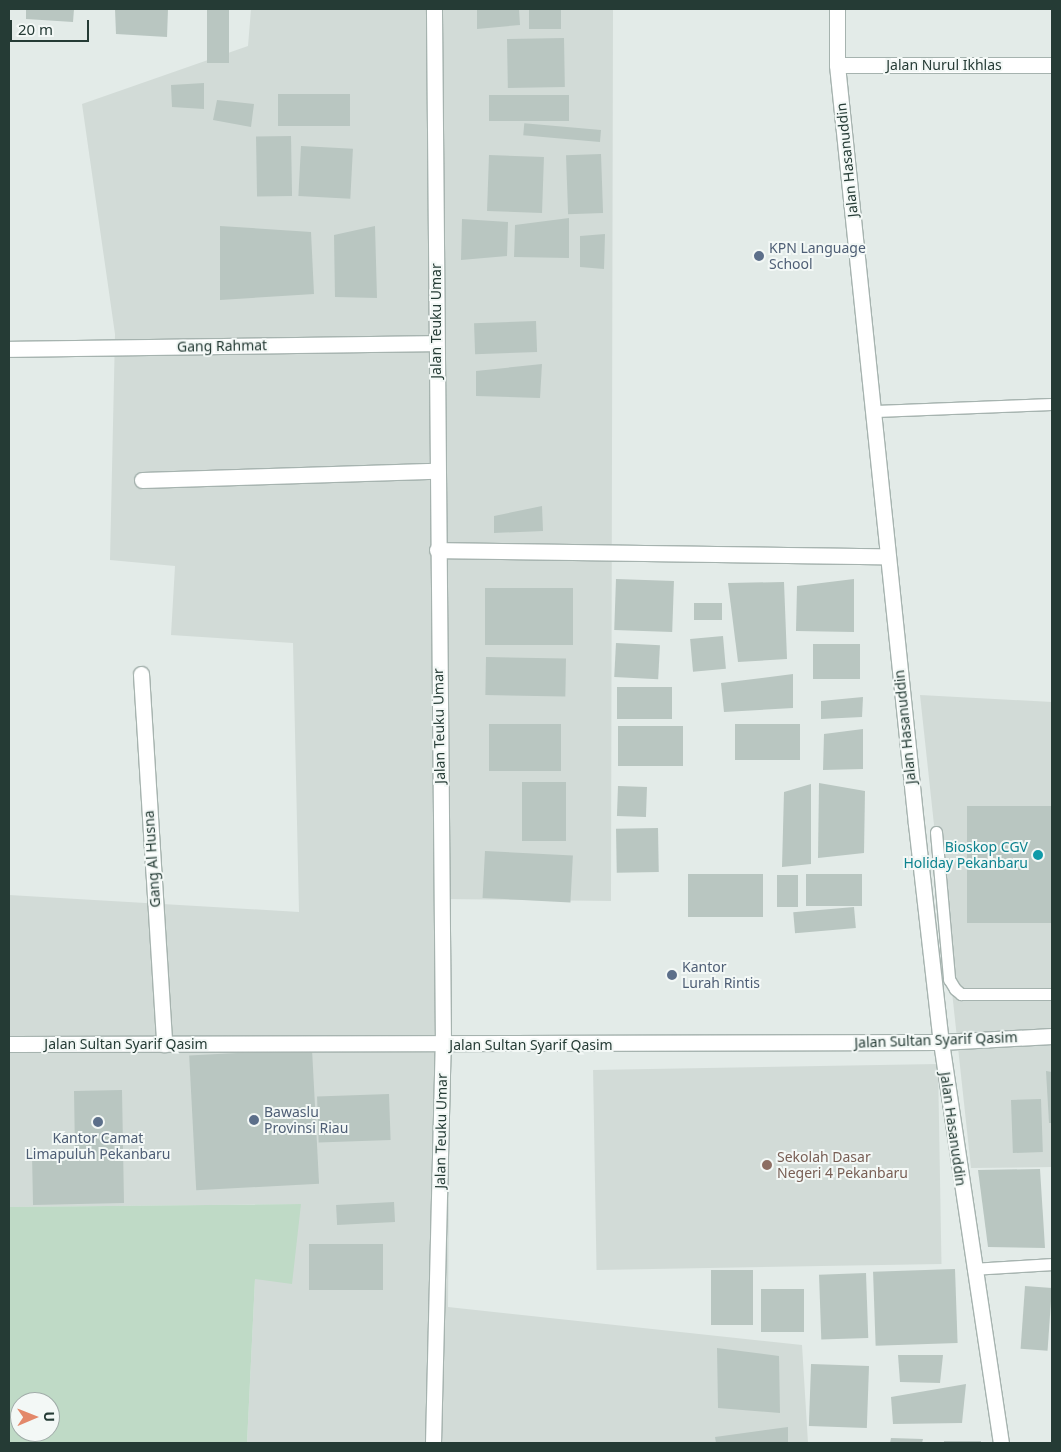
<!DOCTYPE html>
<html>
<head>
<meta charset="utf-8">
<style>
  body { margin:0 }
  #map { position:relative; width:1061px; height:1452px; overflow:hidden; background:#e3ebe8; font-family:"Noto Sans",sans-serif }
  div>[style] { position:absolute }
  [style*='--x'] { left:calc(var(--x)*1px); top:calc(var(--y)*1px); width:calc(var(--w)*1px); rotate:calc(var(--a)*1deg) }
  .built>* { inset:0; background:#d2dbd7; transform-origin:0 0 }
  .green>* { inset:0; background:#bfdac6 }
  .building>* { inset:0; background:#b9c6c1; transform-origin:0 0 }
  .roads { filter:drop-shadow(1px 0 #a6b3af) drop-shadow(-1px 0 #a6b3af) drop-shadow(0 1px #a6b3af) drop-shadow(0 -1px #a6b3af) }
  .lane>* { height:11px; margin:-5.5px; padding:0 5.5px; transform-origin:5.5px; border-radius:5.5px; background:#fff }
  .street>* { height:15px; margin:-7.5px; padding:0 7.5px; transform-origin:7.5px; border-radius:7.5px; background:#fff }
  .secondary>* { height:15px; margin:-7.5px; padding:0 7.5px; transform-origin:7.5px; border-radius:7.5px; background:#fff }
  .dots>* { width:14px; height:14px; translate:-50% -50%; box-sizing:border-box; border:2px solid #f3f8f6; border-radius:50% }
  span { translate:-50% -50%; white-space:nowrap; text-align:center; line-height:1.15; -webkit-text-stroke:4px #f3f8f6; paint-order:stroke }
  .street-label { font-size:14px; color:#253b35 }
  .service-label { font-size:14px; color:#4e5e75 }
  .left { translate:0 -50%; text-align:left }
  .culture-label { font-size:14px; color:#0d838f }
  .right { translate:-100% -50%; text-align:right }
  .education-label { font-size:14px; color:#785e54 }
  .frame { position:absolute; inset:0; border:10px solid #253b35; pointer-events:none }
  .north { position:absolute; left:10px; top:1392px; width:50px; height:50px; box-sizing:border-box; background:#f3f8f6; border:1px solid #a1aca9; border-radius:50%; rotate:89deg; font-size:14px; font-weight:700; line-height:20px; text-align:center; color:#253b35 }
  .north::after { content:''; display:block; margin:auto; width:18px; height:22px; background:#e3886a; clip-path:polygon(50% 0,100% 100%,50% 72%,0 100%) }
  .scale { position:absolute; left:10px; top:20px; width:79px; height:22px; box-sizing:border-box; border:2px solid #253b35; border-top:0; padding-left:6px; font-size:15px; line-height:18px; white-space:nowrap; color:#253b35; -webkit-text-stroke:4px #f3f8f6; paint-order:stroke }
</style>
</head>
<body>
<div id="map">
  <div class="built">
    <i style="clip-path:polygon(251px 9px,613px 9px,611px 901px,442px 899px,450px 1064px,448px 1307px,802px 1345px,808px 1443px,247px 1443px,255px 1279px,301px 1204px,9px 1207px,9px 895px,299px 912px,293px 643px,171px 635px,175px 566px,110px 560px,115px 334px,82px 104px,248px 46px)"></i>
    <i style="clip-path:polygon(920px 695px,1052px 702px,1052px 1167px,971px 1168px)"></i>
    <i style="left:938px;top:1064px;width:200px;height:345px;rotate:89deg"></i>
  </div>
  <div class="green">
    <i style="clip-path:polygon(evenodd,301px 1204px,292px 1284px,255px 1279px,247px 1443px,9px 1443px,9px 1207px,301px 1204px,20px 1402px,50px 1402px,50px 1432px,20px 1432px,20px 1402px)"></i>
  </div>
  <div class="building">
    <i style="clip-path:polygon(26px 9px,74px 9px,73px 22px,26px 19px)"></i>
    <i style="clip-path:polygon(115px 9px,168px 9px,167px 37px,116px 34px)"></i>
    <i style="left:207px;top:9px;width:22px;height:54px"></i>
    <i style="clip-path:polygon(477px 9px,519px 9px,520px 25px,477px 29px)"></i>
    <i style="left:529px;top:9px;width:32px;height:20px"></i>
    <i style="left:564px;top:38px;width:49px;height:57px;rotate:89deg"></i>
    <i style="clip-path:polygon(204px 83px,204px 109px,172px 107px,171px 85px)"></i>
    <i style="left:278px;top:94px;width:72px;height:32px"></i>
    <i style="left:569px;top:95px;width:26px;height:80px;rotate:90deg"></i>
    <i style="clip-path:polygon(217px 100px,254px 104px,251px 127px,213px 120px)"></i>
    <i style="left:601px;top:130px;width:12px;height:77px;rotate:95deg"></i>
    <i style="left:291px;top:136px;width:60px;height:35px;rotate:89deg"></i>
    <i style="left:301px;top:146px;width:52px;height:50px;rotate:3deg"></i>
    <i style="left:601px;top:154px;width:59px;height:35px;rotate:88deg"></i>
    <i style="left:489px;top:155px;width:55px;height:56px;rotate:2deg"></i>
    <i style="clip-path:polygon(569px 218px,569px 258px,514px 257px,515px 225px)"></i>
    <i style="clip-path:polygon(462px 219px,508px 222px,507px 256px,461px 260px)"></i>
    <i style="clip-path:polygon(220px 226px,311px 232px,314px 294px,220px 300px)"></i>
    <i style="clip-path:polygon(375px 226px,377px 298px,335px 297px,334px 235px)"></i>
    <i style="clip-path:polygon(605px 234px,604px 269px,580px 267px,580px 236px)"></i>
    <i style="left:536px;top:321px;width:31px;height:62px;rotate:88deg"></i>
    <i style="clip-path:polygon(542px 364px,540px 398px,476px 396px,476px 371px)"></i>
    <i style="clip-path:polygon(542px 506px,543px 531px,494px 533px,494px 516px)"></i>
    <i style="left:616px;top:579px;width:58px;height:51px;rotate:2deg"></i>
    <i style="clip-path:polygon(854px 579px,854px 632px,796px 631px,797px 586px)"></i>
    <i style="clip-path:polygon(784px 582px,787px 659px,738px 662px,728px 583px)"></i>
    <i style="left:573px;top:588px;width:57px;height:88px;rotate:90deg"></i>
    <i style="left:722px;top:603px;width:17px;height:28px;rotate:90deg"></i>
    <i style="left:723px;top:636px;width:33px;height:33px;rotate:85deg"></i>
    <i style="left:616px;top:643px;width:44px;height:34px;rotate:3deg"></i>
    <i style="left:860px;top:644px;width:35px;height:47px;rotate:90deg"></i>
    <i style="left:486px;top:657px;width:80px;height:38px;rotate:1deg"></i>
    <i style="clip-path:polygon(793px 674px,793px 708px,724px 712px,721px 683px)"></i>
    <i style="left:617px;top:687px;width:55px;height:32px"></i>
    <i style="clip-path:polygon(863px 697px,862px 717px,821px 719px,821px 701px)"></i>
    <i style="left:489px;top:724px;width:72px;height:47px"></i>
    <i style="left:800px;top:724px;width:36px;height:65px;rotate:90deg"></i>
    <i style="left:618px;top:726px;width:65px;height:40px"></i>
    <i style="clip-path:polygon(863px 729px,863px 769px,823px 770px,824px 734px)"></i>
    <i style="left:566px;top:782px;width:59px;height:44px;rotate:90deg"></i>
    <i style="clip-path:polygon(819px 783px,865px 791px,864px 853px,818px 858px)"></i>
    <i style="clip-path:polygon(811px 784px,811px 864px,782px 867px,784px 792px)"></i>
    <i style="left:618px;top:786px;width:29px;height:30px;rotate:2deg"></i>
    <i style="left:967px;top:806px;width:85px;height:117px"></i>
    <i style="left:658px;top:828px;width:44px;height:42px;rotate:89deg"></i>
    <i style="left:485px;top:851px;width:88px;height:47px;rotate:3deg"></i>
    <i style="left:688px;top:874px;width:75px;height:43px"></i>
    <i style="left:806px;top:874px;width:56px;height:32px"></i>
    <i style="left:798px;top:875px;width:32px;height:21px;rotate:90deg"></i>
    <i style="left:854px;top:907px;width:21px;height:61px;rotate:85deg"></i>
    <i style="left:312px;top:1049px;width:135px;height:123px;rotate:87deg"></i>
    <i style="clip-path:polygon(1046px 1071px,1052px 1072px,1052px 1123px,1049px 1123px)"></i>
    <i style="clip-path:polygon(122px 1090px,124px 1203px,33px 1205px,32px 1153px,75px 1152px,74px 1091px)"></i>
    <i style="left:389px;top:1094px;width:46px;height:72px;rotate:88deg"></i>
    <i style="left:1041px;top:1099px;width:53px;height:30px;rotate:88deg"></i>
    <i style="clip-path:polygon(1040px 1169px,1045px 1248px,988px 1247px,978px 1170px)"></i>
    <i style="left:394px;top:1202px;width:20px;height:58px;rotate:87deg"></i>
    <i style="left:309px;top:1244px;width:74px;height:46px"></i>
    <i style="left:955px;top:1269px;width:74px;height:82px;rotate:88deg"></i>
    <i style="left:711px;top:1270px;width:42px;height:55px"></i>
    <i style="left:866px;top:1273px;width:65px;height:47px;rotate:88deg"></i>
    <i style="left:1025px;top:1286px;width:27px;height:63px;rotate:4deg"></i>
    <i style="left:761px;top:1289px;width:43px;height:43px"></i>
    <i style="clip-path:polygon(717px 1348px,779px 1356px,780px 1413px,718px 1408px)"></i>
    <i style="clip-path:polygon(898px 1355px,943px 1355px,940px 1383px,900px 1382px)"></i>
    <i style="left:869px;top:1366px;width:62px;height:58px;rotate:92deg"></i>
    <i style="clip-path:polygon(966px 1384px,962px 1423px,893px 1424px,891px 1397px)"></i>
    <i style="clip-path:polygon(788px 1427px,788px 1443px,716px 1443px,715px 1437px)"></i>
    <i style="clip-path:polygon(891px 1438px,923px 1439px,922px 1443px,890px 1443px)"></i>
    <i style="left:944px;top:1441px;width:37px;height:2px"></i>
  </div>
  <div class="roads">
    <div class="lane">
      <i style="--x:875;--y:411;--w:177;--a:-2.3"></i>
      <i style="--x:936;--y:832;--w:148;--a:84.9"></i>
      <i style="--x:949;--y:979;--w:12;--a:59"></i>
      <i style="--x:955;--y:989;--w:8;--a:40"></i>
      <i style="--x:961;--y:994;--w:91;--a:0"></i>
      <i style="--x:973;--y:1269;--w:79;--a:-3.6"></i>
    </div>
    <div class="street">
      <i style="--x:837;--y:65;--w:215;--a:0"></i>
      <i style="--x:9;--y:349;--w:427;--a:-0.8"></i>
      <i style="--x:142;--y:480;--w:294;--a:-1.8"></i>
      <i style="--x:437;--y:550;--w:450;--a:0.8"></i>
      <i style="--x:141;--y:674;--w:371;--a:86.4"></i>
    </div>
    <div class="secondary">
      <i style="--x:837;--y:9;--w:56;--a:90"></i>
      <i style="--x:837;--y:65;--w:763;--a:84.06"></i>
      <i style="--x:916;--y:824;--w:219;--a:83.5"></i>
      <i style="--x:941;--y:1042;--w:405;--a:81.5"></i>
      <i style="--x:9;--y:1044;--w:932;--a:-0.12"></i>
      <i style="--x:941;--y:1042;--w:111;--a:-3.1"></i>
      <i style="--x:433;--y:1443;--w:398;--a:-88.6"></i>
      <i style="--x:443;--y:1045;--w:1036;--a:-90.5"></i>
    </div>
  </div>
  <div class="dots">
    <i style="left:759px;top:256px;background:#5c6f8a"></i>
    <i style="left:1038px;top:855px;background:#0f9aa8"></i>
    <i style="left:672px;top:975px;background:#5c6f8a"></i>
    <i style="left:254px;top:1120px;background:#5c6f8a"></i>
    <i style="left:98px;top:1122px;background:#5c6f8a"></i>
    <i style="left:767px;top:1165px;background:#8d6e63"></i>
  </div>
  <div class="street-label">
    <span style="left:944px;top:65px">Jalan Nurul Ikhlas</span>
    <span style="left:847px;top:160px;rotate:-96deg">Jalan Hasanuddin</span>
    <span style="left:436px;top:321px;rotate:-90deg">Jalan Teuku Umar</span>
    <span style="left:222px;top:346px;rotate:-1deg">Gang Rahmat</span>
    <span style="left:439px;top:726px;rotate:-91deg">Jalan Teuku Umar</span>
    <span style="left:905px;top:727px;rotate:-96deg">Jalan Hasanuddin</span>
    <span style="left:152px;top:859px;rotate:-94deg">Gang Al Husna</span>
    <span style="left:936px;top:1040px;rotate:-2deg">Jalan Sultan Syarif Qasim</span>
    <span style="left:126px;top:1044px">Jalan Sultan Syarif Qasim</span>
    <span style="left:531px;top:1045px">Jalan Sultan Syarif Qasim</span>
    <span style="left:953px;top:1129px;rotate:82deg">Jalan Hasanuddin</span>
    <span style="left:441px;top:1131px;rotate:-89deg">Jalan Teuku Umar</span>
  </div>
  <div class="service-label">
    <span class="left" style="left:769px;top:256px">KPN Language<br>School</span>
    <span class="left" style="left:682px;top:975px">Kantor<br>Lurah Rintis</span>
    <span class="left" style="left:264px;top:1120px">Bawaslu<br>Provinsi Riau</span>
    <span style="left:98px;top:1146px">Kantor Camat<br>Limapuluh Pekanbaru</span>
  </div>
  <div class="culture-label">
    <span class="right" style="left:1028px;top:855px">Bioskop CGV<br>Holiday Pekanbaru</span>
  </div>
  <div class="education-label">
    <span class="left" style="left:777px;top:1165px">Sekolah Dasar<br>Negeri 4 Pekanbaru</span>
  </div>
  <div class="frame"></div>
  <div class="north">U</div>
  <div class="scale">20 m</div>
</div>
</body>
</html>
